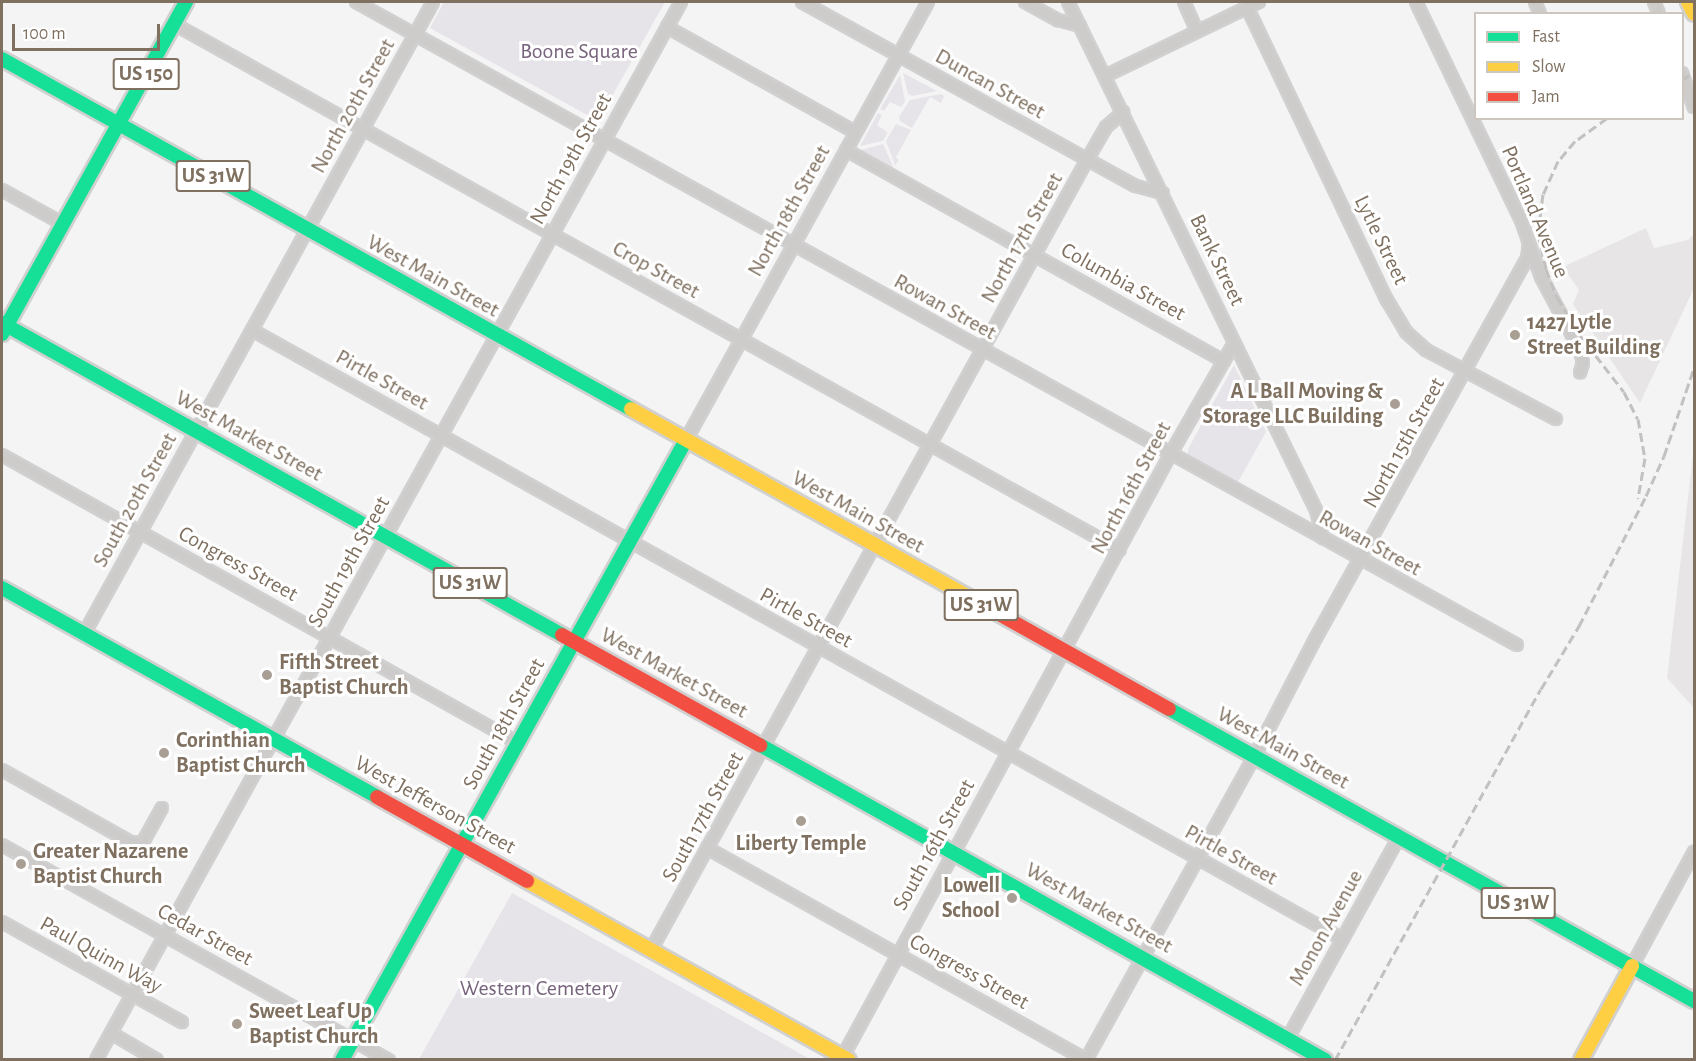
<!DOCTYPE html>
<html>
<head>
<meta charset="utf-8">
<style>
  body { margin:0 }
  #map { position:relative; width:1696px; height:1061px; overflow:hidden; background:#f4f4f5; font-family:"Alegreya Sans",sans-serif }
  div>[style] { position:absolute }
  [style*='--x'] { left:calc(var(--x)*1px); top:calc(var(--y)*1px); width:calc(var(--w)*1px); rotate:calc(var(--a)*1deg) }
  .built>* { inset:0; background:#e7e5e6 }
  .green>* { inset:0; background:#e7e4e9 }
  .roads { filter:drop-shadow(2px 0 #d1d0d0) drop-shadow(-2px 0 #d1d0d0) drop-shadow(0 2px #d1d0d0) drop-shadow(0 -2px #d1d0d0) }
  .street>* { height:10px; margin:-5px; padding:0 5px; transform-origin:5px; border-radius:5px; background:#cdcccb }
  .fast>* { height:14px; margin:-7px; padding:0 7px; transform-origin:7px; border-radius:7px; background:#16e098 }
  .slow>* { height:14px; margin:-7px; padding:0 7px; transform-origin:7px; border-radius:7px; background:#ffcf43 }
  .jam>* { height:14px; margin:-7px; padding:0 7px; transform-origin:7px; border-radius:7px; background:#f24e42 }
  .rail>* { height:3px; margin-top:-1.5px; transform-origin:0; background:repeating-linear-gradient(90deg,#c3c1bf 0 9px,transparent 0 13.5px) }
  .dots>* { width:16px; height:16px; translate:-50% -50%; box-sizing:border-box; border:3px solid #fff; border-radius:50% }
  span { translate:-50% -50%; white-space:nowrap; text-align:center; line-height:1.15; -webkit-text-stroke:6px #fff; paint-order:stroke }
  .shield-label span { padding:2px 4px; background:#fff; border:2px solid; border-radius:4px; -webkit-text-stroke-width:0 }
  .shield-label { font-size:21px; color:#7f7060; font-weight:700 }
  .park-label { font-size:22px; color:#78637c }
  .street-label { font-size:22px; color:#7f7060 }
  .poi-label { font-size:22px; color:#7f7060; font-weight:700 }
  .left { translate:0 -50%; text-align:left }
  .right { translate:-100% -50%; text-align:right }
  .frame { position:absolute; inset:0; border:3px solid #7f7060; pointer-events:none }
  .legend { position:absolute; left:1474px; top:12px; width:210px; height:108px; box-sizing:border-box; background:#fff; border:2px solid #ccc6bf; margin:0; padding:8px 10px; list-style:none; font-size:18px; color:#7f7060 }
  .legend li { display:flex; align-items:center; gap:12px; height:30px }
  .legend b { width:30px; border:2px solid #ccc6bf }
  .scale { position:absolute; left:12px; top:24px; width:148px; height:27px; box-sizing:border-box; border:3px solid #7f7060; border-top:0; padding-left:8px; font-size:18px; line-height:21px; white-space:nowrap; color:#7f7060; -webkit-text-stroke:4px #fff; paint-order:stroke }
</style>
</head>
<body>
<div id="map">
  <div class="built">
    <i style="clip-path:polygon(1646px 228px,1654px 248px,1688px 240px,1694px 234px,1694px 288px,1640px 403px,1573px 304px,1579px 290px,1563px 267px)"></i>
    <i style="clip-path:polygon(1694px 446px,1694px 708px,1667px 678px)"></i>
  </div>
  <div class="green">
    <i style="clip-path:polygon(444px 2px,665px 2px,598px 121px,430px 28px)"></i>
    <i style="clip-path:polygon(903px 73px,905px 74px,937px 91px,912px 96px,908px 94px)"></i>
    <i style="clip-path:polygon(900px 75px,905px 101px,901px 107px,890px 102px,884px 111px,880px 109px)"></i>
    <i style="clip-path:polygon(941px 94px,944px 96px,941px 103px,930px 97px,912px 128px,900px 121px,899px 117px,910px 100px)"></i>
    <i style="clip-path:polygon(878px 113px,882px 115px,877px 125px,887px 132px,886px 136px,883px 141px,860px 146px)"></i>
    <i style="clip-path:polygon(896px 124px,911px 130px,896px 157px,899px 160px,895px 165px,886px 141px)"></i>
    <i style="clip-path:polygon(883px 144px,893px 166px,892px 167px,861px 150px)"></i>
    <i style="clip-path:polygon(1234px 365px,1266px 432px,1238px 482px,1188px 454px,1188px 449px)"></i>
    <i style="clip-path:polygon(512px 893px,810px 1059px,419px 1059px)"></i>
  </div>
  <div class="roads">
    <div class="street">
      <i style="--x:356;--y:2;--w:1327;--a:28.98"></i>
      <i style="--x:802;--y:2;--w:381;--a:28.9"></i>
      <i style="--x:1136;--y:186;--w:28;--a:15"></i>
      <i style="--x:1025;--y:2;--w:38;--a:29"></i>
      <i style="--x:1058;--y:20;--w:23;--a:15"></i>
      <i style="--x:1068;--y:2;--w:565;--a:63.98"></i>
      <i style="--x:1316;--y:510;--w:29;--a:76"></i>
      <i style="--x:1184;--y:2;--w:32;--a:66"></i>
      <i style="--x:1416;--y:2;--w:242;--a:64.3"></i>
      <i style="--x:1521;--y:220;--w:60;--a:70.7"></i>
      <i style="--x:1541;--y:277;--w:83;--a:61.9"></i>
      <i style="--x:1580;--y:350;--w:13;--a:77"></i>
      <i style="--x:1583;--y:363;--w:10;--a:107"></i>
      <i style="--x:1535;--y:2;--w:13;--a:67"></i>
      <i style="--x:1654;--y:2;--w:13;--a:67"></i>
      <i style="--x:1247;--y:7;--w:325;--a:64.5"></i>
      <i style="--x:1387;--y:300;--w:37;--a:59"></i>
      <i style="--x:1406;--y:332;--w:27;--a:42"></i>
      <i style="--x:1426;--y:350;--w:147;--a:28"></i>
      <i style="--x:174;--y:24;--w:1082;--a:29.08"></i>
      <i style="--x:667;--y:27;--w:215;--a:29.2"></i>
      <i style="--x:1682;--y:73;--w:36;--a:71"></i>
      <i style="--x:1105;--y:76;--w:171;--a:-25.7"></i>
      <i style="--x:846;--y:150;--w:433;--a:29.2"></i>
      <i style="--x:2;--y:190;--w:70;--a:29.1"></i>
      <i style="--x:252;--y:330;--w:1249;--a:29.19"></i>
      <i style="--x:686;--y:440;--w:500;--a:-61.08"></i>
      <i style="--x:2;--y:455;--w:591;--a:29.17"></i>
      <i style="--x:84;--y:634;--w:722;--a:-61.09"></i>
      <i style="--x:2;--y:770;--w:149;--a:29.3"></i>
      <i style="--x:132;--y:843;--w:11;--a:-5"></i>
      <i style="--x:143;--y:842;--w:39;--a:-61"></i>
      <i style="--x:2;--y:845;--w:443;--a:29.1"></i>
      <i style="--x:707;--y:848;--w:434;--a:29.2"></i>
      <i style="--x:1086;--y:1060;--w:349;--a:-61"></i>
      <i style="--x:1255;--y:755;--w:126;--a:-62.6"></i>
      <i style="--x:1313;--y:643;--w:440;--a:-60.9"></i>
      <i style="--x:1527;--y:259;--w:16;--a:-83"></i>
      <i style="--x:2;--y:922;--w:206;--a:29.1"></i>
      <i style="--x:651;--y:950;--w:902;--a:-61.11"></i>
      <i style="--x:1087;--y:160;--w:38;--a:-60"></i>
      <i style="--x:1106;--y:127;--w:23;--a:-41"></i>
      <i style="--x:1632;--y:966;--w:130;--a:-61.5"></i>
      <i style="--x:111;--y:1033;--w:53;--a:30.4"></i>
      <i style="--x:1288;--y:1038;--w:230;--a:-61.1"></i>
      <i style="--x:96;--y:1060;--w:1209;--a:-61.06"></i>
      <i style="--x:841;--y:1060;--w:689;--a:-61.46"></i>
      <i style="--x:1170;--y:455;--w:127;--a:-60.2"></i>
    </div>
    <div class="fast">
      <i style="--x:2;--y:59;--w:720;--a:29.09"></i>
      <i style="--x:2;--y:323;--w:641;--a:29.12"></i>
      <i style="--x:2;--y:334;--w:380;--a:-61"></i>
      <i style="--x:2;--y:588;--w:429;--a:29.1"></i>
      <i style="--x:1169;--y:709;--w:601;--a:29.08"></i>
      <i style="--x:760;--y:745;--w:647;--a:29.14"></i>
      <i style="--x:342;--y:1060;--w:709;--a:-60.98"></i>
    </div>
    <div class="slow">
      <i style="--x:1688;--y:2;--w:13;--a:63"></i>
      <i style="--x:631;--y:409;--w:403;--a:29.1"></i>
      <i style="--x:527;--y:881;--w:368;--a:29.1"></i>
      <i style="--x:1581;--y:1060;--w:107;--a:-61.5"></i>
    </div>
    <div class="jam">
      <i style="--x:983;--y:605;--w:213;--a:29.2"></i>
      <i style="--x:562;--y:635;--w:227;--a:29.1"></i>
      <i style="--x:377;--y:797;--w:172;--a:29.2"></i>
    </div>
  </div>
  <div class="rail">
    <i style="--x:1682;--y:80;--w:14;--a:-34"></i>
    <i style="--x:1607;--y:118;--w:39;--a:144"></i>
    <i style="--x:1575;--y:141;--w:26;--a:130"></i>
    <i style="--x:1558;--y:161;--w:36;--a:114"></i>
    <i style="--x:1543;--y:194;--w:40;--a:97.1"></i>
    <i style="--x:1538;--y:234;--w:36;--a:77"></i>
    <i style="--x:1546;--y:269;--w:30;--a:69"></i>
    <i style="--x:1557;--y:297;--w:43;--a:59.3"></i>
    <i style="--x:1579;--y:334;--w:73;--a:52.2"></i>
    <i style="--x:1624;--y:392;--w:30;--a:63"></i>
    <i style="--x:1638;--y:419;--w:40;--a:80"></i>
    <i style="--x:1645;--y:458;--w:41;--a:99.9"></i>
    <i style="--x:1335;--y:1060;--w:424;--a:-61"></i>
    <i style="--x:1541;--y:689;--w:74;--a:-58.9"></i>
    <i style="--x:1579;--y:626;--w:146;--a:-62.7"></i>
    <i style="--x:1646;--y:496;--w:44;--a:-65.8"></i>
    <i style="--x:1664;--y:456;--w:93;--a:-71.2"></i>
  </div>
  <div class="dots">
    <i style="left:1515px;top:335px;background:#a89e94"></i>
    <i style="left:1395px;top:404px;background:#a89e94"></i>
    <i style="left:267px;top:675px;background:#a89e94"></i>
    <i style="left:164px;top:753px;background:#a89e94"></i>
    <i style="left:801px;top:821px;background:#a89e94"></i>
    <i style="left:21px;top:864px;background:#a89e94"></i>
    <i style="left:1012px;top:898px;background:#a89e94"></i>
    <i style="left:237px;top:1024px;background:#a89e94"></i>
  </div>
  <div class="shield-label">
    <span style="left:146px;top:74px">US 150</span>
    <span style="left:213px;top:176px">US 31W</span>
    <span style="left:470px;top:583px">US 31W</span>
    <span style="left:981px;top:605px">US 31W</span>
    <span style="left:1518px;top:903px">US 31W</span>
  </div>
  <div class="park-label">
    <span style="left:579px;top:52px">Boone Square</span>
    <span style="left:539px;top:989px">Western Cemetery</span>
  </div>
  <div class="street-label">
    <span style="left:990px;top:84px;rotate:29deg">Duncan Street</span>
    <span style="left:353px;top:106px;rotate:-61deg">North 20th Street</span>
    <span style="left:571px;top:159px;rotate:-61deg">North 19th Street</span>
    <span style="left:789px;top:211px;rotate:-61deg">North 18th Street</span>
    <span style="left:1535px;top:212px;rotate:67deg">Portland Avenue</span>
    <span style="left:1022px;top:238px;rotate:-61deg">North 17th Street</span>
    <span style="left:1381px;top:240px;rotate:64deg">Lytle Street</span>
    <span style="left:1217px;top:260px;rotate:64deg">Bank Street</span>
    <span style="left:656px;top:270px;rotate:29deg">Crop Street</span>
    <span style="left:433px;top:276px;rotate:29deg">West Main Street</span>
    <span style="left:1123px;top:282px;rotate:29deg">Columbia Street</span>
    <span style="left:945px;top:307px;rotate:29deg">Rowan Street</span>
    <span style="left:382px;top:380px;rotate:29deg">Pirtle Street</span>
    <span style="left:249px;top:436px;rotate:29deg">West Market Street</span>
    <span style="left:1404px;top:443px;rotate:-61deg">North 15th Street</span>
    <span style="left:1131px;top:488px;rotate:-62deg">North 16th Street</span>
    <span style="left:135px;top:500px;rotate:-61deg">South 20th Street</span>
    <span style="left:858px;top:512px;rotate:29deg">West Main Street</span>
    <span style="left:1370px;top:543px;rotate:29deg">Rowan Street</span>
    <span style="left:349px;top:562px;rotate:-61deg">South 19th Street</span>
    <span style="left:238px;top:564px;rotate:29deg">Congress Street</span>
    <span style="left:806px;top:618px;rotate:29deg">Pirtle Street</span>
    <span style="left:674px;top:673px;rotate:29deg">West Market Street</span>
    <span style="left:504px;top:724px;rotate:-61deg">South 18th Street</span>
    <span style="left:1283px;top:748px;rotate:29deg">West Main Street</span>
    <span style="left:435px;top:805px;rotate:29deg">West Jefferson Street</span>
    <span style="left:703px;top:817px;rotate:-61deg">South 17th Street</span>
    <span style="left:934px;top:845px;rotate:-61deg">South 16th Street</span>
    <span style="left:1231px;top:855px;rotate:29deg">Pirtle Street</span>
    <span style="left:1099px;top:908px;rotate:29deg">West Market Street</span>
    <span style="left:1326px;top:928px;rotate:-61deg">Monon Avenue</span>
    <span style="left:205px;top:935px;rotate:29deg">Cedar Street</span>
    <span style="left:101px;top:955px;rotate:29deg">Paul Quinn Way</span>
    <span style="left:969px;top:972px;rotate:29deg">Congress Street</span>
  </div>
  <div class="poi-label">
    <span class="left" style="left:1527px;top:335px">1427 Lytle<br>Street Building</span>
    <span class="right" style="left:1383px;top:404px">A L Ball Moving &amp;<br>Storage LLC Building</span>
    <span class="left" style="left:279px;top:675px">Fifth Street<br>Baptist Church</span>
    <span class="left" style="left:176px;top:753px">Corinthian<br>Baptist Church</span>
    <span style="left:801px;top:844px">Liberty Temple</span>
    <span class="left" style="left:33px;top:864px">Greater Nazarene<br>Baptist Church</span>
    <span class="right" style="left:1000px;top:898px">Lowell<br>School</span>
    <span class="left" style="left:249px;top:1024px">Sweet Leaf Up<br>Baptist Church</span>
  </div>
  <div class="frame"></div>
  <ul class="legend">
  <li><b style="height:8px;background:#16e098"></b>Fast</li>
  <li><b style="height:8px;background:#ffcf43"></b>Slow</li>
  <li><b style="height:8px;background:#f24e42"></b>Jam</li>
  </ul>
  <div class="scale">100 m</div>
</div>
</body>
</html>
